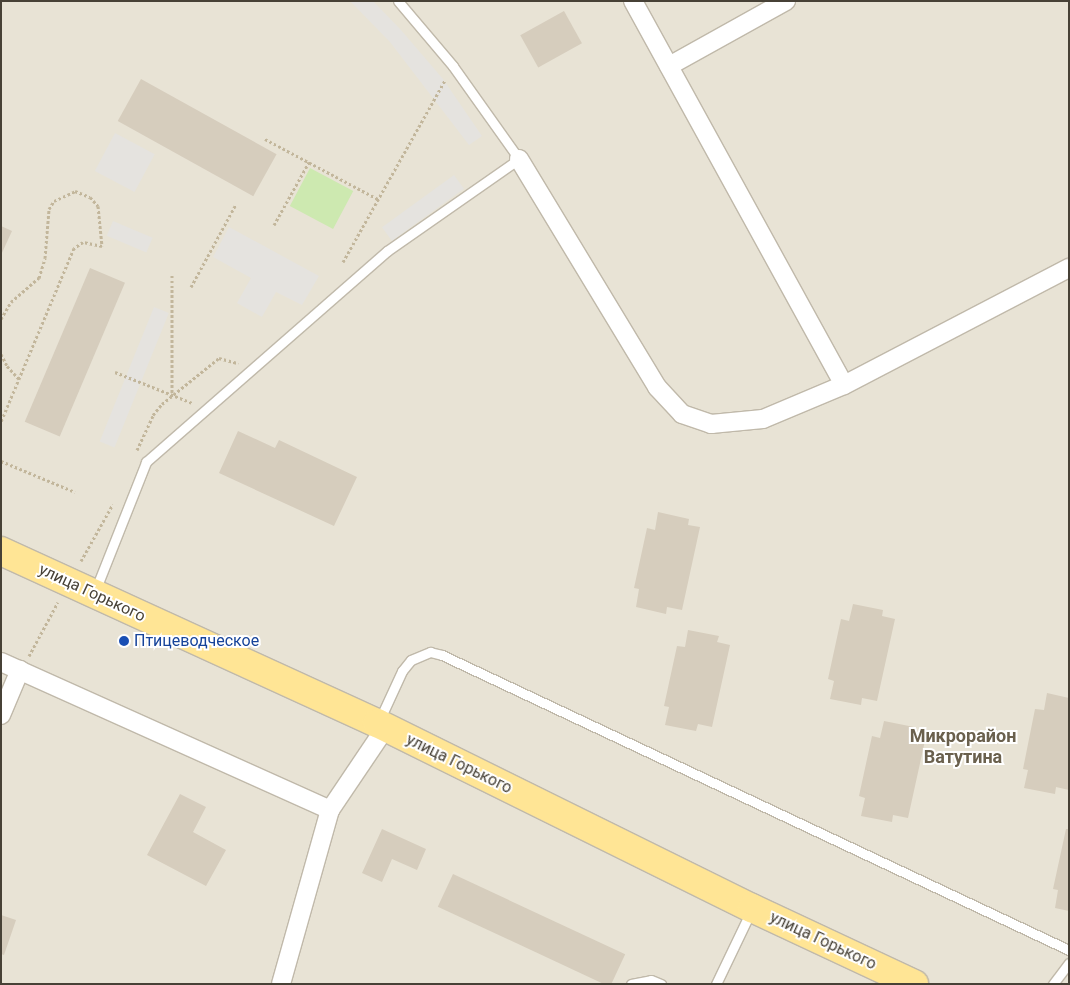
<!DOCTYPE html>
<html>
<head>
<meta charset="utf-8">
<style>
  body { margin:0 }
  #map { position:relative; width:1070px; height:985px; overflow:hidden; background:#f4f1e7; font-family:Roboto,sans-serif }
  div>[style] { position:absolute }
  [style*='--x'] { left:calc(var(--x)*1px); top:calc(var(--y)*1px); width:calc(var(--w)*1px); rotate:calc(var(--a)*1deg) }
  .residential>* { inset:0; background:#e8e3d5; transform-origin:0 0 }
  .green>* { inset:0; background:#cde9b0; transform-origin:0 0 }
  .parking>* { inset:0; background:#e5e3df; transform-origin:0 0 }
  .building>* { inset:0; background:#d6cdbd; transform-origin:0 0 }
  .path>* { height:3px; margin-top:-1.5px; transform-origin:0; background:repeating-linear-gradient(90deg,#c2b69b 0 2.5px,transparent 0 5px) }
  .roads { filter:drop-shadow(1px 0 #c0b9aa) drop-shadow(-1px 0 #c0b9aa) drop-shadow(0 1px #c0b9aa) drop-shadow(0 -1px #c0b9aa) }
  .lane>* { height:9px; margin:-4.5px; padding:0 4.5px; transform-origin:4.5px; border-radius:4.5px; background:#fff }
  .street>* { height:18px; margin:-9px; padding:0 9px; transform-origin:9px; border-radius:9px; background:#fff }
  .primary>* { height:28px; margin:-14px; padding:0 14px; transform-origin:14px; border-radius:14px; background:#ffe595 }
  .dots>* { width:14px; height:14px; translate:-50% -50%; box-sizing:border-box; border:2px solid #fff; border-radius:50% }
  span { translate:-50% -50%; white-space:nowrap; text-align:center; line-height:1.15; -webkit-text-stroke:4px #fff; paint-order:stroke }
  .street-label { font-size:16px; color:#474136 }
  .transit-label { font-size:16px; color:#164399 }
  .left { translate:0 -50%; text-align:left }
  .neighbourhood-label { font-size:18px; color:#6a604d; font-weight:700 }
  .frame { position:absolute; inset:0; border:2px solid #474136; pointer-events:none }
</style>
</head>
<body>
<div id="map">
  <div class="residential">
    <i style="left:1px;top:1px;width:1068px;height:983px"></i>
  </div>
  <div class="green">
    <i style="left:310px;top:168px;width:49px;height:43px;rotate:28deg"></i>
  </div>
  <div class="parking">
    <i style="clip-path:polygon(350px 1px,373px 1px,401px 30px,443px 79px,482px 136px,469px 145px,390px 42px)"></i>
    <i style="left:115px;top:133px;width:45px;height:43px;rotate:28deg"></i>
    <i style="left:454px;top:175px;width:17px;height:89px;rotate:54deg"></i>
    <i style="left:113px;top:221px;width:43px;height:16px;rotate:23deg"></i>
    <i style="clip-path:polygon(229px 227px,319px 276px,302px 305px,276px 292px,262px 317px,237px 303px,251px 278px,213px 257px)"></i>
    <i style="left:154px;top:307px;width:16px;height:145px;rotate:22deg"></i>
  </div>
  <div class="building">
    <i style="left:564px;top:11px;width:37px;height:50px;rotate:61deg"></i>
    <i style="left:141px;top:79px;width:155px;height:48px;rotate:29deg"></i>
    <i style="clip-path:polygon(1px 226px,12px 231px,1px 255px)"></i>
    <i style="left:90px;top:268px;width:38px;height:167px;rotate:23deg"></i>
    <i style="clip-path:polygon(238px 431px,275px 448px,279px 440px,357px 477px,334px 526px,219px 473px)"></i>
    <i style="clip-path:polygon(658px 512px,689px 519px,688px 525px,700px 527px,682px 610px,667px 607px,666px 614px,636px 607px,639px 589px,634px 588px,647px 528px,655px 530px)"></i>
    <i style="clip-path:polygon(853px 604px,883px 610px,882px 616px,895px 619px,877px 701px,862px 698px,861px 705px,830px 699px,834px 681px,828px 679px,841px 619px,849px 621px)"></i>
    <i style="clip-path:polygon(688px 630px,719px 636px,717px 642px,730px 645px,712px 727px,698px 724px,696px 731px,665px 725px,669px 707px,664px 706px,677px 646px,685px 647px)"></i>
    <i style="clip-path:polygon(1047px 693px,1069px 698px,1069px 790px,1056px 787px,1055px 794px,1024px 788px,1028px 770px,1023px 769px,1035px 709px,1044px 710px)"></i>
    <i style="clip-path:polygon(884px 721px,914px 727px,913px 733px,926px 736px,908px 818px,893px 815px,892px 822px,861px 816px,865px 798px,859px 796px,872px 736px,880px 738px)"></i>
    <i style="clip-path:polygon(180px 794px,206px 807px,193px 832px,226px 850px,206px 886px,147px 855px)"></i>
    <i style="clip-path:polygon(382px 829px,426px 849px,417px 870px,392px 859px,382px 882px,362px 873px)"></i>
    <i style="clip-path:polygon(1066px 829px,1069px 829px,1069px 911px,1055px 908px,1058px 890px,1053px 889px)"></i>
    <i style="left:453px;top:874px;width:190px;height:36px;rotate:25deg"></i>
    <i style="clip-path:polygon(1px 915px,16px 920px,4px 955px,1px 954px)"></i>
  </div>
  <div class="path">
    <i style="--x:265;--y:139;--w:128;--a:28"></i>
    <i style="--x:274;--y:225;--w:72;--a:-60.9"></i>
    <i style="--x:343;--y:262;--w:209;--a:-60.7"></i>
    <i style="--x:172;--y:275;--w:120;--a:90"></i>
    <i style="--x:191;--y:287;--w:94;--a:-61.5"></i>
    <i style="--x:1;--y:319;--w:20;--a:-60"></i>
    <i style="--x:11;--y:302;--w:37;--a:-41"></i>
    <i style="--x:39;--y:278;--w:21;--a:-73"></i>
    <i style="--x:45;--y:258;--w:49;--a:-85.3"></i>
    <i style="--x:49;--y:209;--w:9;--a:-58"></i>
    <i style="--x:54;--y:201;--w:23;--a:-25"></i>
    <i style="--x:75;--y:191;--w:16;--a:22"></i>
    <i style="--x:90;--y:197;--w:12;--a:48"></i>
    <i style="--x:98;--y:206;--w:40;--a:84.3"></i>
    <i style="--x:102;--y:246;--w:19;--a:-168"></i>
    <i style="--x:83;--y:242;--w:11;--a:146"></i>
    <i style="--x:74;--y:248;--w:189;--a:112.8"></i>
    <i style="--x:1;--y:354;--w:13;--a:63"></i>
    <i style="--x:7;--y:366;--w:18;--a:47"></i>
    <i style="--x:115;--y:372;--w:83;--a:21.9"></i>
    <i style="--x:137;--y:450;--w:38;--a:-65"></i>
    <i style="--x:153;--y:415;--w:14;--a:-51"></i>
    <i style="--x:162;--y:404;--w:73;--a:-38.9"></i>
    <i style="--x:219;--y:358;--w:20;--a:15"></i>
    <i style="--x:1;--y:461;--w:80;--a:22.7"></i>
    <i style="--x:81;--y:561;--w:65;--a:-60.7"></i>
    <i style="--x:29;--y:656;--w:61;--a:-61.8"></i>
  </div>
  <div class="roads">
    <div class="lane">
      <i style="--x:95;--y:591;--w:139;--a:-68.4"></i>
      <i style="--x:146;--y:462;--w:320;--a:-41.2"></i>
      <i style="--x:387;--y:251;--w:161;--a:-34.9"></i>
      <i style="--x:519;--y:159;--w:114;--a:-125.4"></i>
      <i style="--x:453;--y:66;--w:85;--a:-130.2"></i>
      <i style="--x:379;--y:721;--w:55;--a:-65.3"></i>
      <i style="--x:402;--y:671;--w:14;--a:-51"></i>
      <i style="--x:411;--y:660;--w:21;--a:-23"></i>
      <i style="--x:430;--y:652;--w:12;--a:14"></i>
      <i style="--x:442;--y:655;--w:693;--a:25.2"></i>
      <i style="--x:631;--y:984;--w:20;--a:-11"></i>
      <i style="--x:651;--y:980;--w:11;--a:22"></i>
      <i style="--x:716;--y:984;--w:81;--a:-64.4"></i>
      <i style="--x:1053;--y:984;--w:26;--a:-53"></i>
    </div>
    <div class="street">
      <i style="--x:633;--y:1;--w:438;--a:61.2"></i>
      <i style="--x:669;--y:66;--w:134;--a:-29.1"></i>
      <i style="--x:519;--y:159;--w:267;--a:58.8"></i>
      <i style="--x:657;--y:387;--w:37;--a:47"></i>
      <i style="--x:682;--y:414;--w:31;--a:19"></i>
      <i style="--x:711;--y:424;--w:52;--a:-5.5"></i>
      <i style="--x:763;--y:419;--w:88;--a:-22.8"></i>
      <i style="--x:844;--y:385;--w:254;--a:-27.5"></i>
      <i style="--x:1;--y:662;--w:361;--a:24.2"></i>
      <i style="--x:1;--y:715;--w:49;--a:-67.1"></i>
      <i style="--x:281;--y:984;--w:181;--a:-74.3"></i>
      <i style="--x:330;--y:810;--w:100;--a:-56"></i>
    </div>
    <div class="primary">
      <i style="--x:1;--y:551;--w:413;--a:24.6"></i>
      <i style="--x:377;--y:723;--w:418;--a:26.3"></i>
      <i style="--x:752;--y:908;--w:179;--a:25.1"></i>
    </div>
  </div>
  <div class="dots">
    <i style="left:124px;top:641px;background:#1a4fb4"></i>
  </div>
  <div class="street-label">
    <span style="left:92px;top:593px;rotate:25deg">улица Горького</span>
    <span style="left:459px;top:764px;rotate:26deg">улица Горького</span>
    <span style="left:823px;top:941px;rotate:25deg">улица Горького</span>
  </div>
  <div class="transit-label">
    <span class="left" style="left:134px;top:641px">Птицеводческое</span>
  </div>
  <div class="neighbourhood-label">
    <span style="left:963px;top:747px">Микрорайон<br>Ватутина</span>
  </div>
  <div class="frame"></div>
</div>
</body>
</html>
